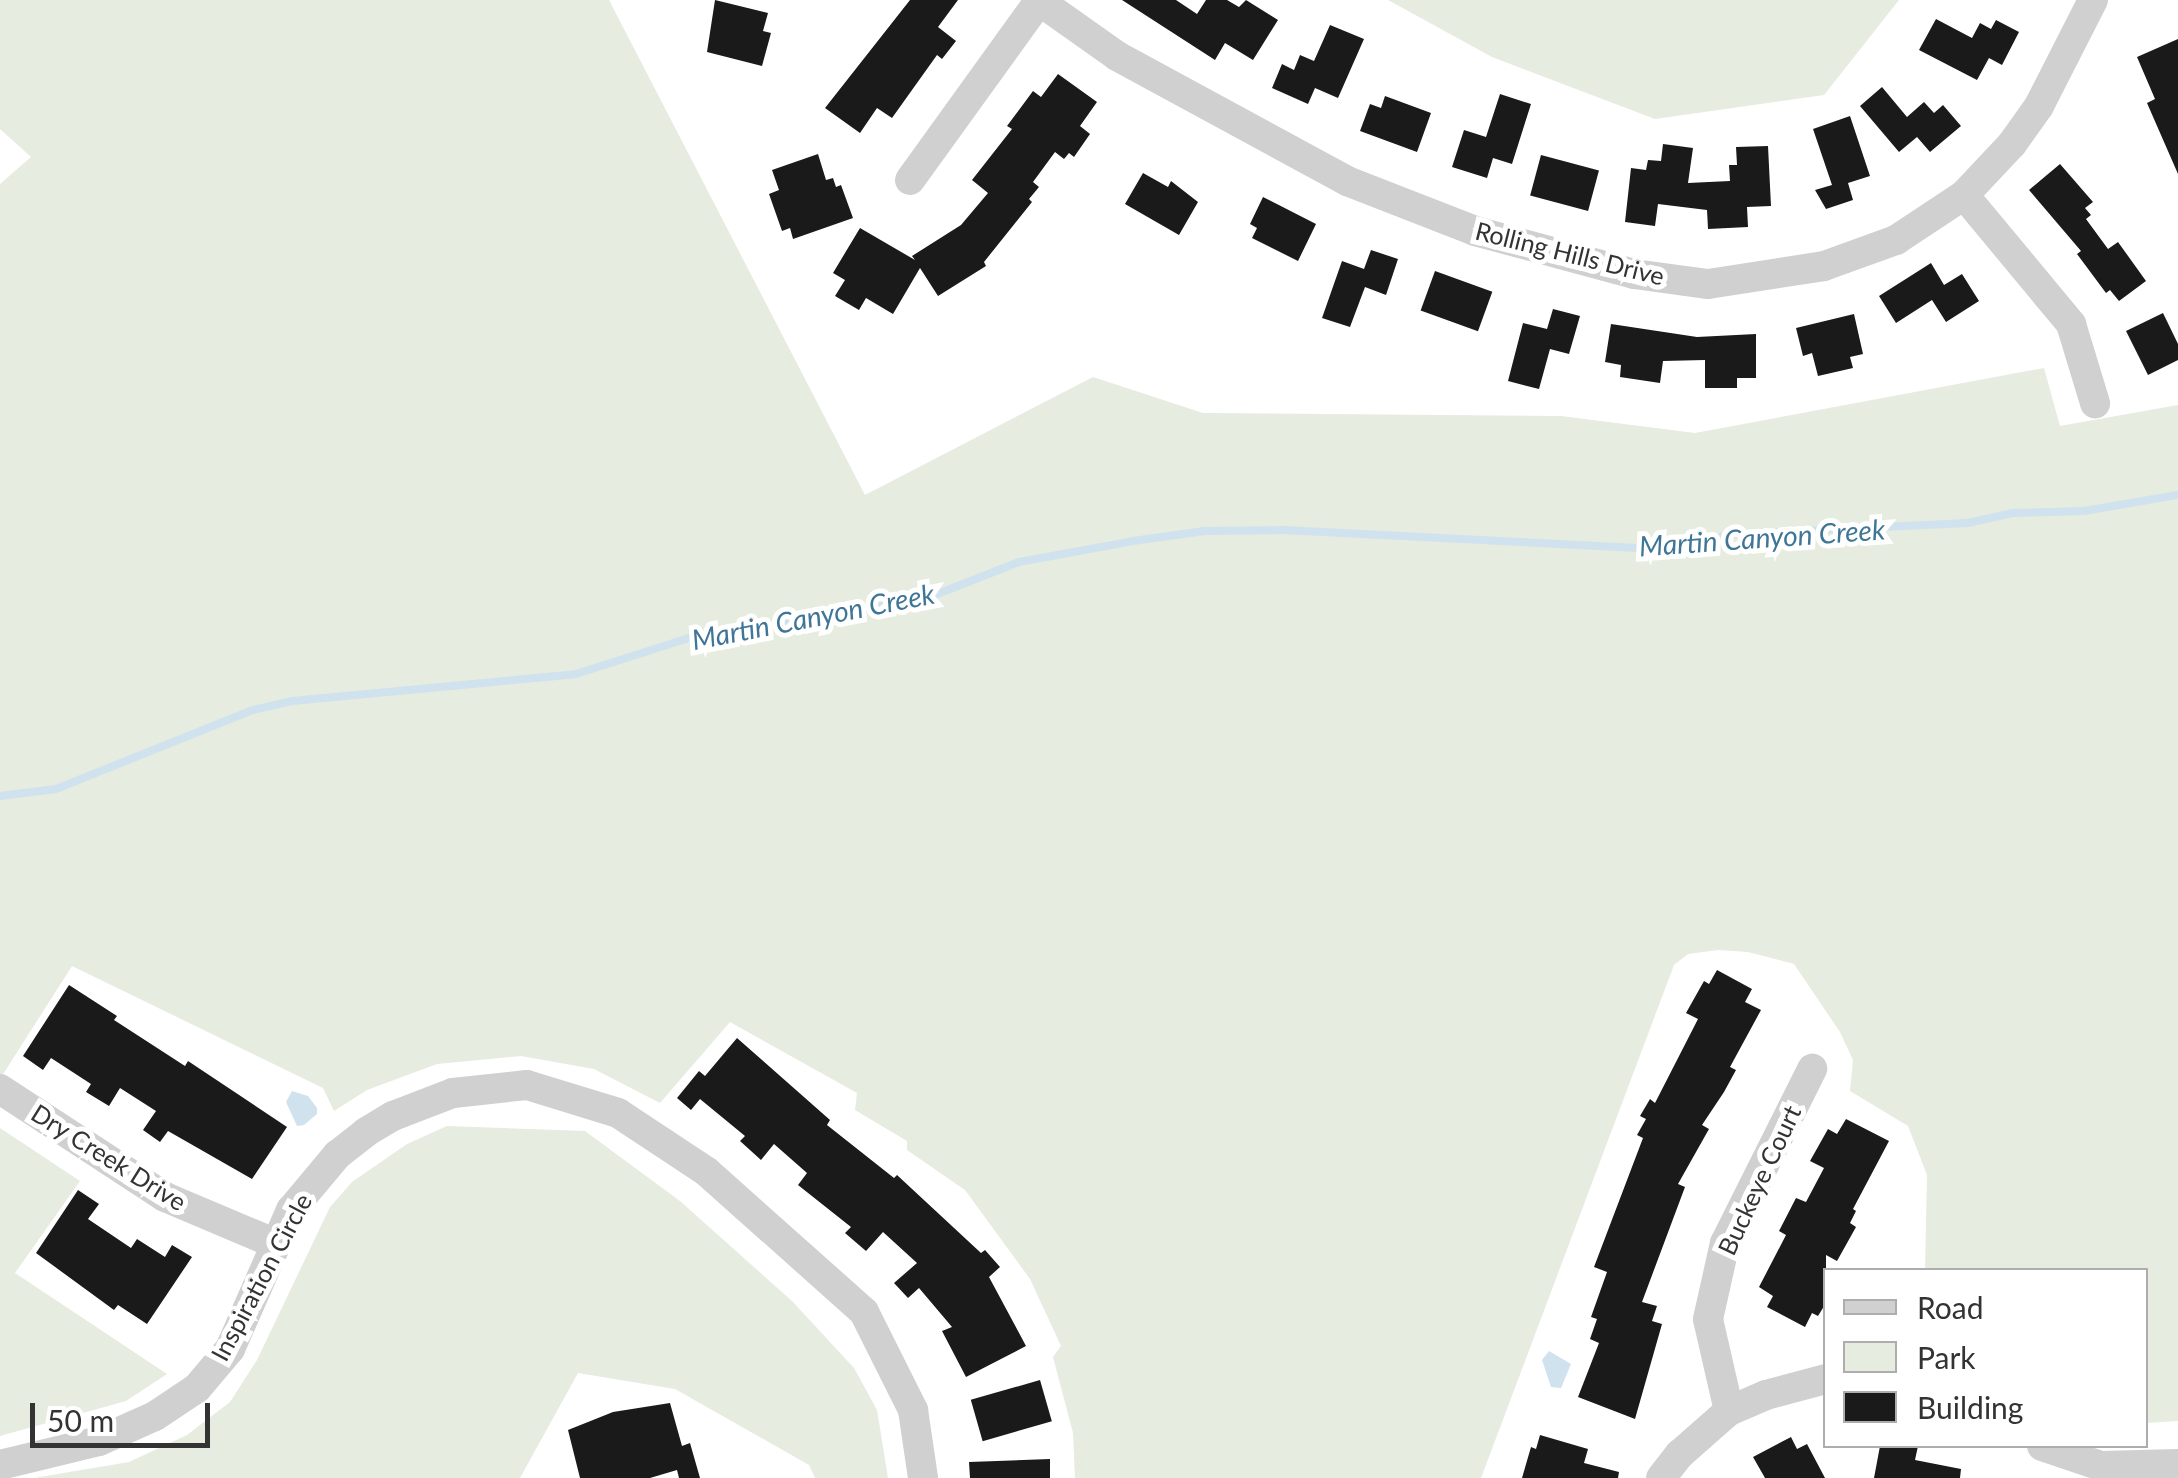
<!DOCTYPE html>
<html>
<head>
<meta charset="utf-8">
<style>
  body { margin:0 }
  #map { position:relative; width:2178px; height:1478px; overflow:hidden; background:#fff; font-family:Lato,sans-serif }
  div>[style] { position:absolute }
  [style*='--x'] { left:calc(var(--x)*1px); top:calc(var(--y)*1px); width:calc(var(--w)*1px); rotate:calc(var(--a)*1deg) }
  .green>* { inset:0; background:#e6ecdf }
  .water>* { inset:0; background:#cfe2ee }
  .stream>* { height:8px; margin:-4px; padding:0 4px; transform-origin:4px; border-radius:4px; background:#cfe2ee }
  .building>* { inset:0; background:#1a1a1a; transform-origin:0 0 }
  .street>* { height:30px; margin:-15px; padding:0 15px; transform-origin:15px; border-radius:15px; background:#d0d0d0 }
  span { translate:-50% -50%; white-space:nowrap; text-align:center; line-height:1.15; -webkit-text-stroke:10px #fff; paint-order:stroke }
  .street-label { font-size:25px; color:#333 }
  .water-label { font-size:28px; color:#3f7597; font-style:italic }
  .legend { position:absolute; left:1823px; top:1268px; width:325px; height:180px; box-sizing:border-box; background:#fff; border:2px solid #adadad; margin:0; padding:12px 18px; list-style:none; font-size:30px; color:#333 }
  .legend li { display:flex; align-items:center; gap:20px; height:50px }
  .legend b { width:50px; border:2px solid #adadad }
  .scale { position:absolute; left:30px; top:1403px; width:180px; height:45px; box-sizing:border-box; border:5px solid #333; border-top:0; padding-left:12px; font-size:30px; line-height:35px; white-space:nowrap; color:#333; -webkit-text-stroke:8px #fff; paint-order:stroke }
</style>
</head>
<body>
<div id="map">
  <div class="green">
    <i style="clip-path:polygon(0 0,609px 0,865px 495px,1093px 377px,1203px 413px,1561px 416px,1695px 433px,2044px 368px,2060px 426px,2178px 405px,2178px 1421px,2146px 1423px,2146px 1270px,1925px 1270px,1927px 1175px,1908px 1126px,1850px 1091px,1853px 1060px,1840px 1032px,1794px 964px,1748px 952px,1718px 950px,1688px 954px,1674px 965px,1481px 1478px,1075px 1478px,1073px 1433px,1053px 1357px,1061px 1346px,1030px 1279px,965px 1190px,907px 1150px,907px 1141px,855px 1110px,857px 1093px,730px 1022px,660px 1103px,594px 1069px,521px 1056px,437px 1064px,367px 1090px,334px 1111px,323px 1088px,72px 966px,0 1079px,0 184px,31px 157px,0 129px)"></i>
    <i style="clip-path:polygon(1388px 0,1899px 0,1824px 95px,1655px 119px,1492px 57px)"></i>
    <i style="clip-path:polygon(447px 1126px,585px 1131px,680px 1201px,792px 1301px,854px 1368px,877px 1410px,888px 1478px,815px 1478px,809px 1465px,675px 1389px,578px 1373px,520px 1478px,34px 1478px,129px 1462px,187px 1435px,230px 1402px,257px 1360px,330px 1207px,352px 1182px,407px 1144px)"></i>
    <i style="clip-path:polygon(0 1128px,80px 1181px,15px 1273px,167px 1374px,126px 1401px,0 1436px)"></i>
  </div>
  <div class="water">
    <i style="clip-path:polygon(292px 1091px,308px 1096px,317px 1108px,317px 1114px,304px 1125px,297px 1126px,286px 1102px)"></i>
    <i style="clip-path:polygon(1549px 1351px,1571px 1364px,1561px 1388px,1551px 1387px,1542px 1360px)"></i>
  </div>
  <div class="stream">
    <i style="--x:0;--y:796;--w:56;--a:-7.1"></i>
    <i style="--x:56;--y:789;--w:212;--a:-21.9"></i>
    <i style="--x:253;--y:710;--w:40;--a:-13"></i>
    <i style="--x:292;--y:701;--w:285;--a:-5.4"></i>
    <i style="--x:576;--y:674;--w:125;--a:-17.7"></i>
    <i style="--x:695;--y:636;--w:230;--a:-9"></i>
    <i style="--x:922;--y:600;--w:104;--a:-21.4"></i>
    <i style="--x:1019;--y:562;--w:116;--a:-10.4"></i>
    <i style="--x:1133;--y:541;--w:72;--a:-8"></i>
    <i style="--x:1204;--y:531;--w:79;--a:-0.7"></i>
    <i style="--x:1283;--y:530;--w:379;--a:2.9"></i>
    <i style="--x:1662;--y:549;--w:74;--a:-11.8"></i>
    <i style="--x:1734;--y:534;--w:234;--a:-2.7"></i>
    <i style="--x:1968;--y:523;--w:45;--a:-12.8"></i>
    <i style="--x:2012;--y:513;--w:72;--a:-1.6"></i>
    <i style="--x:2084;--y:511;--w:95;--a:-9.7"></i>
  </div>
  <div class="building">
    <i style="clip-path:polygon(715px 0,768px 13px,763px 31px,771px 33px,762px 66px,707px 52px)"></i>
    <i style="clip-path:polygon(910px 0,958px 0,938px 27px,956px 41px,942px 59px,937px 55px,892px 118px,877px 108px,860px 133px,825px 108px)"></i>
    <i style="clip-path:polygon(1122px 0,1176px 0,1197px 14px,1206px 0,1227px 0,1239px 7px,1246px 0,1278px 20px,1253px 60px,1225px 43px,1215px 60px)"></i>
    <i style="clip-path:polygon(1936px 19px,1972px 38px,1980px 23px,1991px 29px,1996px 20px,2019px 32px,2002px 65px,1989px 58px,1977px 80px,1919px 50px)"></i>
    <i style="clip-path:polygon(1330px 25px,1364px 39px,1338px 98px,1315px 88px,1308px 104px,1272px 88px,1282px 64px,1294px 70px,1300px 55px,1314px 61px)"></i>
    <i style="clip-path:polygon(2178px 39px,2178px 174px,2147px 103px,2155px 99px,2137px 57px)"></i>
    <i style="clip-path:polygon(1058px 74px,1097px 102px,1080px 126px,1090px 134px,1074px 157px,1069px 153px,1064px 159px,1055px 152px,1033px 182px,1039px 187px,1029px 199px,1032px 202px,984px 262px,986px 266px,938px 296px,920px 268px,893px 314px,866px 298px,859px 310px,835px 296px,845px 280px,833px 273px,860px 228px,915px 260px,912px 256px,961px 225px,988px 193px,972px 180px,1012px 129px,1007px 126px,1033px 91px,1041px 97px)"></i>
    <i style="clip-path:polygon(1882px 87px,1907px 117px,1924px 102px,1934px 113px,1943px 105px,1961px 126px,1930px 152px,1917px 137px,1899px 152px,1860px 106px)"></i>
    <i style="clip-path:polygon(1500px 94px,1531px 104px,1512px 164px,1493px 158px,1487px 178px,1452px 167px,1464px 130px,1486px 137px)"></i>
    <i style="clip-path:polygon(1385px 96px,1431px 113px,1417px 152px,1360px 131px,1370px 104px,1381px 108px)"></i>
    <i style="clip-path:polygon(1850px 116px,1870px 176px,1848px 183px,1853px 200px,1826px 209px,1815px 190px,1832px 185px,1813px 129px)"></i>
    <i style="clip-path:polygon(1663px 144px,1693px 148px,1688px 183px,1730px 181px,1729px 165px,1737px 165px,1736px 147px,1768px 146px,1771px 206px,1747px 207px,1748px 227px,1708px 229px,1707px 210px,1658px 204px,1655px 226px,1625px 222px,1631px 168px,1646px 170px,1648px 160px,1661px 161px)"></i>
    <i style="clip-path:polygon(818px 154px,826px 180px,833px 178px,836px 187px,841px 185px,853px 218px,793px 239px,790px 228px,782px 231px,769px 194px,779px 190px,772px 170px)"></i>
    <i style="left:1541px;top:155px;width:60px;height:42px;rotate:15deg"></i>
    <i style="clip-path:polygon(2060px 164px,2093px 202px,2085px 208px,2091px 215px,2086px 219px,2108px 249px,2118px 242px,2146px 281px,2119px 301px,2110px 290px,2106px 293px,2077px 254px,2081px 251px,2029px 190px)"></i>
    <i style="clip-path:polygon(1143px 173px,1168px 187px,1171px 181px,1198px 202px,1179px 235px,1125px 204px)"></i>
    <i style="clip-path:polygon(1263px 197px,1316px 224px,1298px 261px,1252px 238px,1257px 228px,1250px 224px)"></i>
    <i style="clip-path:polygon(1371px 250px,1398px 259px,1386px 295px,1365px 287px,1350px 327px,1322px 318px,1342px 261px,1364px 269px)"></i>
    <i style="clip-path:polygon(1931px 263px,1944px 285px,1962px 274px,1979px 301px,1946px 322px,1932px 300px,1896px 323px,1879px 296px)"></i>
    <i style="left:1435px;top:271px;width:61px;height:42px;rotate:20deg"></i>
    <i style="clip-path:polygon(1553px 309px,1580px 316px,1569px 354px,1550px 349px,1539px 389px,1508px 381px,1523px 323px,1547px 329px)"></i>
    <i style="clip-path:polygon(2163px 313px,2178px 344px,2178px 360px,2148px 375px,2126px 331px)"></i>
    <i style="clip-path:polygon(1854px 314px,1863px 354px,1850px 357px,1853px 368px,1818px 376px,1812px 353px,1803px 356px,1796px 328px)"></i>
    <i style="clip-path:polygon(1611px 324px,1697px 337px,1756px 334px,1756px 378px,1737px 378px,1737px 388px,1705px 388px,1705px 360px,1663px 361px,1660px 383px,1620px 377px,1621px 365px,1605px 362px)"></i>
    <i style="clip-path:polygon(1717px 970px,1752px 989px,1745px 1002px,1761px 1010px,1730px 1067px,1736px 1070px,1724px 1092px,1702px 1125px,1709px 1129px,1678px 1184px,1685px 1187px,1642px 1302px,1657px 1306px,1652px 1321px,1662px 1324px,1635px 1419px,1578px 1397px,1599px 1343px,1590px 1339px,1597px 1319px,1591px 1317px,1607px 1272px,1594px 1267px,1643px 1138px,1637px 1135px,1646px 1119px,1640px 1116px,1650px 1099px,1655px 1103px,1698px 1019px,1686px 1013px,1704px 981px,1709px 984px)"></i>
    <i style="clip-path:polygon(69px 985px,117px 1016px,114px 1020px,185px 1066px,188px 1061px,287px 1127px,252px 1179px,168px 1131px,160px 1142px,143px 1130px,156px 1111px,120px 1088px,109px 1106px,86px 1092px,91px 1084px,51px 1058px,43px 1070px,23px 1056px)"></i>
    <i style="clip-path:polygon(737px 1038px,830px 1120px,827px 1125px,894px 1178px,897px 1175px,981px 1253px,985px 1250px,1000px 1267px,989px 1277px,1026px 1346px,966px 1377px,942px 1331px,952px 1327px,919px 1288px,908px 1298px,894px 1283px,917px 1263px,883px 1232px,866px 1251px,845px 1233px,851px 1227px,798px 1185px,807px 1173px,774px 1144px,761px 1160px,740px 1141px,745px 1136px,700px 1099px,691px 1110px,677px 1098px,699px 1071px,705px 1076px)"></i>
    <i style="clip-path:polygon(1846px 1119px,1889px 1141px,1853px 1209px,1856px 1211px,1850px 1223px,1856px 1227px,1837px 1261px,1826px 1255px,1826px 1303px,1818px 1316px,1812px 1313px,1805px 1327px,1767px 1307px,1773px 1296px,1759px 1287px,1786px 1235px,1779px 1231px,1796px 1198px,1806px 1202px,1824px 1168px,1810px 1161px,1828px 1129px,1837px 1134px)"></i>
    <i style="clip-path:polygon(78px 1190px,99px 1204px,88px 1219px,131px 1248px,137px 1239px,165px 1257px,172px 1245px,192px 1257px,147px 1324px,118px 1305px,114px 1310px,36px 1253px)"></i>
    <i style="left:1040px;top:1380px;width:43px;height:72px;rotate:74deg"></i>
    <i style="clip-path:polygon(670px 1403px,682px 1446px,690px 1443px,700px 1478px,679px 1478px,677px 1470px,650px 1478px,580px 1478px,568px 1430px,613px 1412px)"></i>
    <i style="clip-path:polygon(1540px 1435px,1588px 1449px,1584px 1463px,1619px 1472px,1618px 1478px,1522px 1478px,1531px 1447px,1536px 1449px)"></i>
    <i style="clip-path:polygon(1791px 1437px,1797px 1449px,1807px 1444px,1825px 1478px,1765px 1478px,1753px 1457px)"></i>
    <i style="clip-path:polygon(1880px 1446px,1918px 1446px,1915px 1460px,1961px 1469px,1960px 1478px,1874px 1478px)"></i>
    <i style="clip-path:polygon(1050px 1459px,1050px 1478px,970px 1478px,969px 1462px)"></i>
  </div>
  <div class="street">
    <i style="--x:1038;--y:0;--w:97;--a:35.3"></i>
    <i style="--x:1117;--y:56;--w:262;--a:28.5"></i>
    <i style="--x:1347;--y:181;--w:137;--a:21.3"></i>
    <i style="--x:1475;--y:231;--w:165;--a:15.1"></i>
    <i style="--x:1634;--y:274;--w:75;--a:7.7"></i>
    <i style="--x:1708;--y:284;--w:117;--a:-8.8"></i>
    <i style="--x:1824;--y:266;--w:77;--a:-19.9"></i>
    <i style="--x:1896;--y:240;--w:82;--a:-33.5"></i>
    <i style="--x:1964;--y:195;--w:70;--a:-46.7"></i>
    <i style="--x:2012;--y:144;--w:47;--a:-54.6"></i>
    <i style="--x:2039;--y:106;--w:119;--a:-63"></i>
    <i style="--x:910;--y:180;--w:222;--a:-54.2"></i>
    <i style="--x:1964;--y:195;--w:168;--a:50.3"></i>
    <i style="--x:2071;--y:324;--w:83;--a:73.1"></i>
    <i style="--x:0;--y:1089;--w:197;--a:33.2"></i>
    <i style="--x:165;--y:1197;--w:118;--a:22.9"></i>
    <i style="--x:1729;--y:1411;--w:94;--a:-102.9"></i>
    <i style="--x:1708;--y:1319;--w:78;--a:-77.4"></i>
    <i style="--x:1725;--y:1243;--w:195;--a:-63.4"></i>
    <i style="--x:2042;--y:1446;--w:62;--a:18.7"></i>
    <i style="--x:2101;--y:1466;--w:77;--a:-1.5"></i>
    <i style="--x:0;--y:1465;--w:102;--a:-13.6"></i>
    <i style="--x:99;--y:1441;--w:61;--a:-24.1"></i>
    <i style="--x:155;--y:1416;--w:50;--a:-33.7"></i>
    <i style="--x:197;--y:1388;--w:51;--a:-49.8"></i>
    <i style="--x:230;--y:1349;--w:152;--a:-66.3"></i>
    <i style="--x:291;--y:1210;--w:72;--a:-50.1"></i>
    <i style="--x:337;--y:1155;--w:37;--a:-38"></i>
    <i style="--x:366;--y:1132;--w:31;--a:-31"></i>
    <i style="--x:393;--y:1116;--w:64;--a:-21"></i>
    <i style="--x:453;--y:1093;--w:74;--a:-6.2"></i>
    <i style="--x:527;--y:1085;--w:95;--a:17.1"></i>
    <i style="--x:618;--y:1113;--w:107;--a:33.5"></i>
    <i style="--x:707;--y:1172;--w:210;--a:41.7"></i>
    <i style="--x:864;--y:1312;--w:110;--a:63.4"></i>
    <i style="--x:913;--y:1410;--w:69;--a:81.6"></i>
    <i style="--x:1661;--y:1478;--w:31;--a:-52"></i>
    <i style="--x:1680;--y:1454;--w:65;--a:-41.3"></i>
    <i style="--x:1729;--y:1411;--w:40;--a:-23.4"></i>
    <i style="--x:1766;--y:1395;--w:62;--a:-14.9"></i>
  </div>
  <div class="street-label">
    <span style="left:1570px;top:253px;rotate:14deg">Rolling Hills Drive</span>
    <span style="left:109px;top:1157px;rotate:32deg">Dry Creek Drive</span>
    <span style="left:1759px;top:1180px;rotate:-65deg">Buckeye Court</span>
    <span style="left:261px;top:1277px;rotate:-62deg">Inspiration Circle</span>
  </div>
  <div class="water-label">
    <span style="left:1762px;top:537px;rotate:-4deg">Martin Canyon Creek</span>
    <span style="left:813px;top:616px;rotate:-11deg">Martin Canyon Creek</span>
  </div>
  <ul class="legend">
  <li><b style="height:12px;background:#d0d0d0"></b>Road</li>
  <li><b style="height:28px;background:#e6ecdf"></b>Park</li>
  <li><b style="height:28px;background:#1a1a1a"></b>Building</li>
  </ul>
  <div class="scale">50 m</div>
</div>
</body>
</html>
